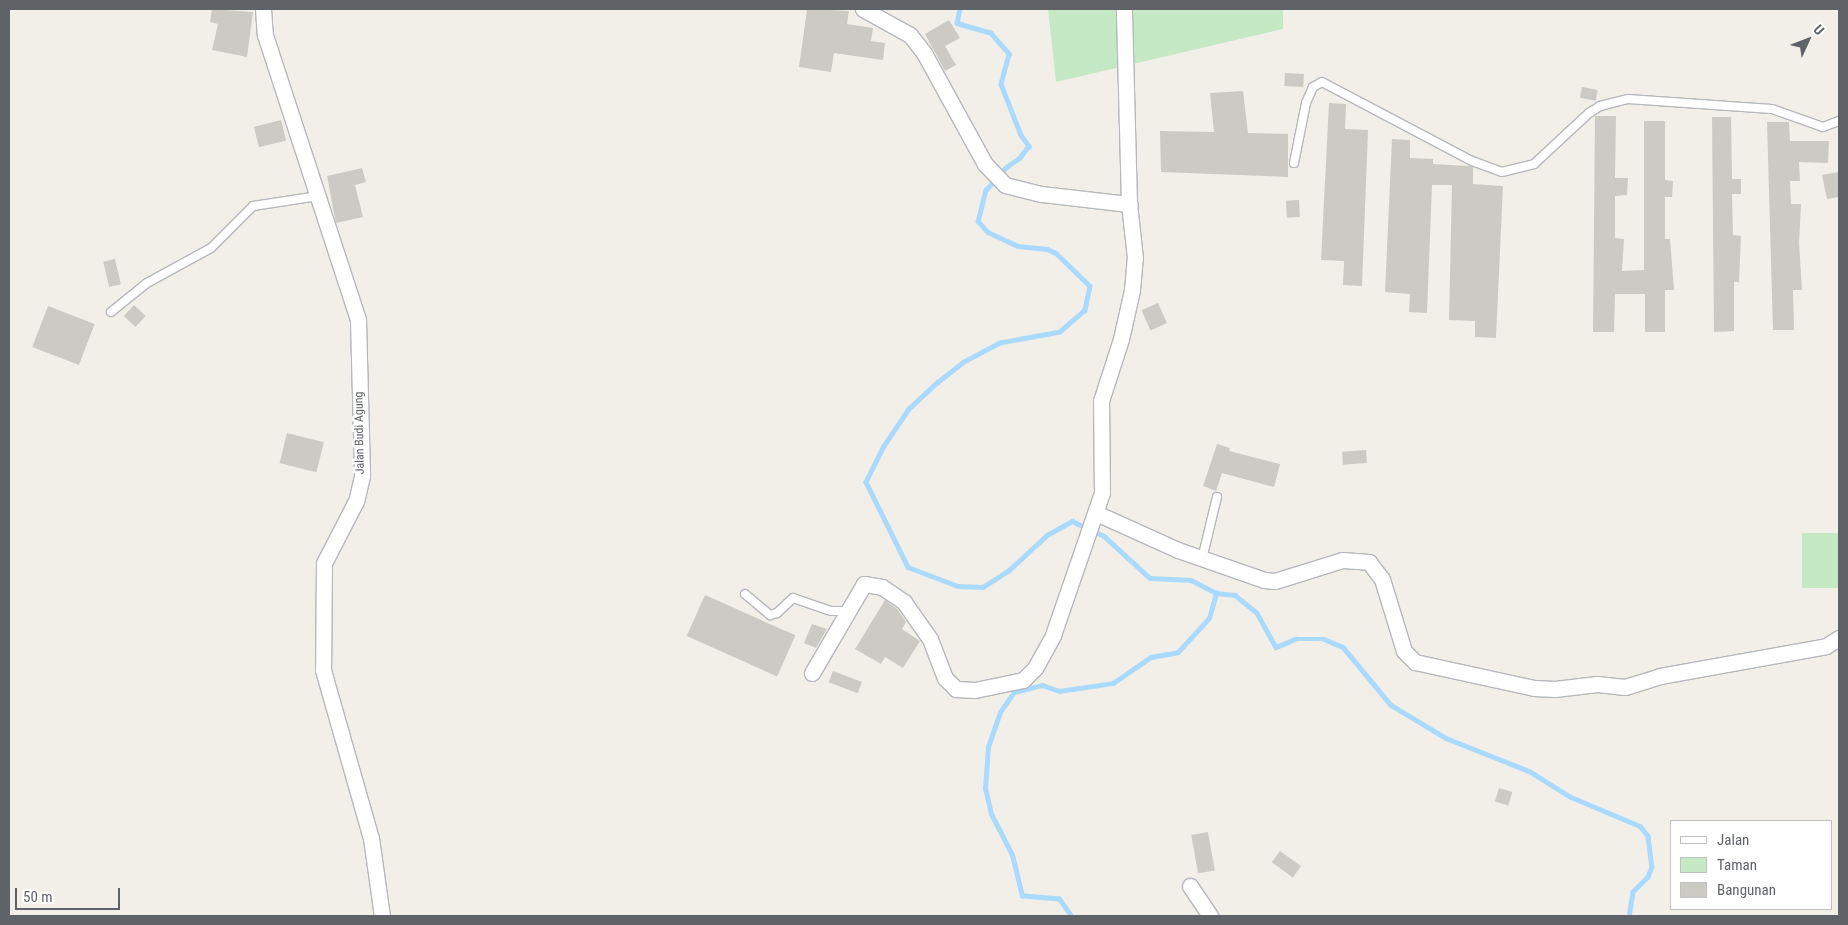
<!DOCTYPE html>
<html>
<head>
<meta charset="utf-8">
<style>
  body { margin:0 }
  #map { position:relative; width:1848px; height:925px; overflow:hidden; background:#f1efe8; font-family:"Roboto Condensed",sans-serif }
  div>[style] { position:absolute }
  [style*='--x'] { left:calc(var(--x)*1px); top:calc(var(--y)*1px); width:calc(var(--w)*1px); rotate:calc(var(--a)*1deg) }
  .green>* { inset:0; background:#c5e8c5; transform-origin:0 0 }
  .stream>* { height:4.5px; margin:-2.25px; padding:0 2.25px; transform-origin:2.25px; border-radius:2.25px; background:#aadaff }
  .building>* { inset:0; background:#cccac5; transform-origin:0 0 }
  .roads { filter:drop-shadow(1px 0 #b5b8bc) drop-shadow(-1px 0 #b5b8bc) drop-shadow(0 1px #b5b8bc) drop-shadow(0 -1px #b5b8bc) }
  .lane>* { height:8px; margin:-4px; padding:0 4px; transform-origin:4px; border-radius:4px; background:#fff }
  .street>* { height:15px; margin:-7.5px; padding:0 7.5px; transform-origin:7.5px; border-radius:7.5px; background:#fff }
  span { translate:-50% -50%; white-space:nowrap; text-align:center; line-height:1.15; -webkit-text-stroke:4.5px #fff; paint-order:stroke }
  .street-label { font-size:12px; color:#5f6368 }
  .frame { position:absolute; inset:0; border:10px solid #5f6368; pointer-events:none }
  .legend { position:absolute; left:1670px; top:820px; width:162px; height:90px; box-sizing:border-box; background:#fff; border:1px solid #bfc1c3; margin:0; padding:6px 9px; list-style:none; font-size:15px; color:#5f6368 }
  .legend li { display:flex; align-items:center; gap:10px; height:25px }
  .legend b { width:25px; border:1px solid #bfc1c3 }
  .north { position:absolute; left:1783px; top:15px; width:50px; height:50px; -webkit-text-stroke:4px #fff; paint-order:stroke; rotate:47deg; font-size:14px; font-weight:700; line-height:20px; text-align:center; color:#5f6368 }
  .north::after { content:''; display:block; margin:auto; width:18px; height:22px; background:#5f6368; clip-path:polygon(50% 0,100% 100%,50% 72%,0 100%) }
  .scale { position:absolute; left:15px; top:888px; width:105px; height:22px; box-sizing:border-box; border:2px solid #5f6368; border-top:0; padding-left:6px; font-size:15px; line-height:18px; white-space:nowrap; color:#5f6368; -webkit-text-stroke:4px #fff; paint-order:stroke }
</style>
</head>
<body>
<div id="map">
  <div class="green">
    <i style="clip-path:polygon(1048px 9px,1283px 9px,1283px 29px,1056px 82px)"></i>
    <i style="left:1839px;top:533px;width:55px;height:37px;rotate:90deg"></i>
  </div>
  <div class="stream">
    <i style="--x:960;--y:9;--w:14;--a:102"></i>
    <i style="--x:957;--y:23;--w:35;--a:16"></i>
    <i style="--x:991;--y:33;--w:28;--a:49"></i>
    <i style="--x:1009;--y:54;--w:31;--a:105"></i>
    <i style="--x:1001;--y:84;--w:55;--a:68.6"></i>
    <i style="--x:1021;--y:135;--w:14;--a:54"></i>
    <i style="--x:1029;--y:146;--w:15;--a:127"></i>
    <i style="--x:1020;--y:158;--w:16;--a:145"></i>
    <i style="--x:1007;--y:167;--w:31;--a:132"></i>
    <i style="--x:986;--y:190;--w:32;--a:104"></i>
    <i style="--x:978;--y:221;--w:15;--a:48"></i>
    <i style="--x:988;--y:232;--w:33;--a:25"></i>
    <i style="--x:1018;--y:246;--w:29;--a:6"></i>
    <i style="--x:1047;--y:249;--w:10;--a:24"></i>
    <i style="--x:1056;--y:253;--w:47;--a:44.1"></i>
    <i style="--x:1090;--y:286;--w:25;--a:102"></i>
    <i style="--x:1085;--y:310;--w:33;--a:139"></i>
    <i style="--x:1060;--y:332;--w:61;--a:169.6"></i>
    <i style="--x:1000;--y:343;--w:41;--a:152.2"></i>
    <i style="--x:964;--y:362;--w:33;--a:142"></i>
    <i style="--x:938;--y:382;--w:40;--a:137"></i>
    <i style="--x:909;--y:409;--w:45;--a:124"></i>
    <i style="--x:884;--y:446;--w:40;--a:116.6"></i>
    <i style="--x:866;--y:482;--w:95;--a:63.7"></i>
    <i style="--x:908;--y:567;--w:53;--a:20.8"></i>
    <i style="--x:958;--y:586;--w:25;--a:2"></i>
    <i style="--x:983;--y:587;--w:30;--a:-33"></i>
    <i style="--x:1008;--y:571;--w:53;--a:-42.7"></i>
    <i style="--x:1047;--y:535;--w:29;--a:-29"></i>
    <i style="--x:1072;--y:521;--w:35;--a:25"></i>
    <i style="--x:1104;--y:536;--w:62;--a:42.4"></i>
    <i style="--x:1150;--y:578;--w:41;--a:2.8"></i>
    <i style="--x:1191;--y:580;--w:28;--a:27"></i>
    <i style="--x:1071;--y:916;--w:21;--a:-125"></i>
    <i style="--x:1059;--y:899;--w:37;--a:-175"></i>
    <i style="--x:1022;--y:896;--w:42;--a:-103.7"></i>
    <i style="--x:1012;--y:855;--w:46;--a:-117.1"></i>
    <i style="--x:991;--y:814;--w:26;--a:-103"></i>
    <i style="--x:985;--y:789;--w:42;--a:-85.9"></i>
    <i style="--x:988;--y:747;--w:37;--a:-71"></i>
    <i style="--x:1000;--y:712;--w:24;--a:-55"></i>
    <i style="--x:1014;--y:692;--w:29;--a:-14"></i>
    <i style="--x:1042;--y:685;--w:18;--a:19"></i>
    <i style="--x:1059;--y:691;--w:55;--a:-8.4"></i>
    <i style="--x:1113;--y:683;--w:46;--a:-34.4"></i>
    <i style="--x:1151;--y:657;--w:27;--a:-10"></i>
    <i style="--x:1178;--y:652;--w:46;--a:-47.6"></i>
    <i style="--x:1209;--y:618;--w:26;--a:-74"></i>
    <i style="--x:1216;--y:593;--w:19;--a:6"></i>
    <i style="--x:1235;--y:595;--w:28;--a:39"></i>
    <i style="--x:1257;--y:613;--w:39;--a:61"></i>
    <i style="--x:1276;--y:647;--w:21;--a:-23"></i>
    <i style="--x:1295;--y:639;--w:29;--a:0"></i>
    <i style="--x:1324;--y:639;--w:21;--a:23"></i>
    <i style="--x:1343;--y:647;--w:75;--a:50.4"></i>
    <i style="--x:1391;--y:705;--w:64;--a:31"></i>
    <i style="--x:1446;--y:738;--w:89;--a:21.7"></i>
    <i style="--x:1529;--y:771;--w:49;--a:31.8"></i>
    <i style="--x:1571;--y:797;--w:75;--a:22.8"></i>
    <i style="--x:1640;--y:826;--w:13;--a:51"></i>
    <i style="--x:1648;--y:836;--w:31;--a:83"></i>
    <i style="--x:1652;--y:867;--w:11;--a:112"></i>
    <i style="--x:1648;--y:877;--w:21;--a:135"></i>
    <i style="--x:1633;--y:892;--w:24;--a:99"></i>
  </div>
  <div class="building">
    <i style="clip-path:polygon(212px 9px,253px 12px,247px 57px,212px 50px,218px 24px,210px 22px)"></i>
    <i style="clip-path:polygon(807px 9px,849px 11px,847px 24px,873px 28px,871px 41px,885px 43px,883px 60px,834px 53px,831px 72px,799px 67px)"></i>
    <i style="clip-path:polygon(949px 20px,960px 38px,945px 46px,956px 65px,945px 71px,925px 34px)"></i>
    <i style="left:1285px;top:73px;width:19px;height:13px;rotate:3deg"></i>
    <i style="left:1582px;top:87px;width:16px;height:11px;rotate:11deg"></i>
    <i style="clip-path:polygon(1243px 91px,1248px 133px,1288px 134px,1288px 177px,1161px 172px,1160px 131px,1214px 132px,1210px 93px)"></i>
    <i style="clip-path:polygon(1329px 103px,1346px 104px,1345px 129px,1368px 130px,1362px 286px,1343px 285px,1344px 261px,1321px 260px)"></i>
    <i style="clip-path:polygon(1595px 116px,1616px 116px,1615px 178px,1628px 178px,1627px 195px,1615px 196px,1615px 238px,1624px 239px,1622px 271px,1644px 270px,1644px 121px,1665px 121px,1665px 180px,1673px 181px,1672px 197px,1665px 197px,1665px 239px,1670px 239px,1674px 290px,1665px 290px,1665px 332px,1645px 332px,1645px 294px,1615px 294px,1614px 332px,1593px 332px)"></i>
    <i style="clip-path:polygon(1712px 117px,1731px 117px,1732px 179px,1741px 179px,1741px 194px,1732px 194px,1733px 235px,1741px 236px,1739px 282px,1734px 282px,1734px 331px,1714px 332px)"></i>
    <i style="left:281px;top:120px;width:21px;height:28px;rotate:76deg"></i>
    <i style="clip-path:polygon(1767px 122px,1789px 122px,1790px 141px,1829px 141px,1828px 163px,1799px 162px,1800px 181px,1790px 181px,1791px 204px,1801px 204px,1799px 243px,1802px 290px,1793px 290px,1794px 330px,1773px 330px)"></i>
    <i style="clip-path:polygon(1392px 139px,1410px 140px,1410px 158px,1433px 159px,1433px 164px,1469px 166px,1473px 167px,1473px 184px,1503px 186px,1496px 338px,1475px 337px,1475px 321px,1449px 320px,1452px 185px,1432px 185px,1427px 313px,1409px 312px,1410px 294px,1385px 292px)"></i>
    <i style="clip-path:polygon(362px 168px,366px 182px,355px 185px,363px 217px,336px 223px,327px 176px)"></i>
    <i style="clip-path:polygon(1839px 172px,1839px 197px,1827px 199px,1822px 175px)"></i>
    <i style="left:1299px;top:200px;width:17px;height:13px;rotate:87deg"></i>
    <i style="left:115px;top:259px;width:26px;height:12px;rotate:77deg"></i>
    <i style="left:1158px;top:303px;width:22px;height:18px;rotate:66deg"></i>
    <i style="left:134px;top:305px;width:16px;height:15px;rotate:43deg"></i>
    <i style="left:48px;top:306px;width:50px;height:44px;rotate:21deg"></i>
    <i style="left:287px;top:433px;width:38px;height:31px;rotate:14deg"></i>
    <i style="clip-path:polygon(1217px 444px,1230px 448px,1229px 451px,1280px 464px,1274px 487px,1222px 473px,1216px 491px,1203px 486px)"></i>
    <i style="left:1366px;top:450px;width:13px;height:24px;rotate:86deg"></i>
    <i style="left:705px;top:595px;width:99px;height:45px;rotate:24deg"></i>
    <i style="clip-path:polygon(885px 600px,897px 609px,906px 622px,902px 629px,920px 641px,903px 668px,885px 657px,881px 664px,855px 649px)"></i>
    <i style="clip-path:polygon(812px 624px,827px 629px,816px 648px,804px 643px)"></i>
    <i style="left:833px;top:671px;width:31px;height:12px;rotate:21deg"></i>
    <i style="left:1499px;top:788px;width:14px;height:14px;rotate:17deg"></i>
    <i style="left:1208px;top:832px;width:39px;height:17px;rotate:80deg"></i>
    <i style="left:1280px;top:851px;width:26px;height:14px;rotate:36deg"></i>
  </div>
  <div class="roads">
    <div class="lane">
      <i style="--x:1294;--y:163;--w:61;--a:-78.7"></i>
      <i style="--x:1306;--y:103;--w:17;--a:-66"></i>
      <i style="--x:1313;--y:87;--w:10;--a:-29"></i>
      <i style="--x:1322;--y:82;--w:170;--a:27.8"></i>
      <i style="--x:1472;--y:161;--w:32;--a:20"></i>
      <i style="--x:1502;--y:172;--w:33;--a:-14"></i>
      <i style="--x:1534;--y:164;--w:75;--a:-42.8"></i>
      <i style="--x:1589;--y:113;--w:13;--a:-32"></i>
      <i style="--x:1600;--y:106;--w:29;--a:-14"></i>
      <i style="--x:1628;--y:99;--w:144;--a:4"></i>
      <i style="--x:1772;--y:109;--w:54;--a:19.4"></i>
      <i style="--x:1823;--y:127;--w:17;--a:-21"></i>
      <i style="--x:111;--y:312;--w:46;--a:-38.9"></i>
      <i style="--x:147;--y:283;--w:73;--a:-28.7"></i>
      <i style="--x:211;--y:248;--w:59;--a:-45"></i>
      <i style="--x:253;--y:206;--w:66;--a:-8.7"></i>
      <i style="--x:1202;--y:559;--w:64;--a:-76.4"></i>
      <i style="--x:745;--y:594;--w:33;--a:40"></i>
      <i style="--x:770;--y:615;--w:7;--a:-16"></i>
      <i style="--x:777;--y:613;--w:22;--a:-43"></i>
      <i style="--x:793;--y:598;--w:40;--a:18.9"></i>
      <i style="--x:831;--y:611;--w:15;--a:0"></i>
    </div>
    <div class="street">
      <i style="--x:263;--y:9;--w:26;--a:86"></i>
      <i style="--x:265;--y:35;--w:300;--a:71.9"></i>
      <i style="--x:358;--y:320;--w:156;--a:88.5"></i>
      <i style="--x:362;--y:476;--w:26;--a:103"></i>
      <i style="--x:356;--y:501;--w:70;--a:117.3"></i>
      <i style="--x:324;--y:563;--w:107;--a:90.5"></i>
      <i style="--x:323;--y:670;--w:175;--a:74.1"></i>
      <i style="--x:371;--y:838;--w:79;--a:82"></i>
      <i style="--x:863;--y:9;--w:54;--a:29"></i>
      <i style="--x:910;--y:35;--w:23;--a:52"></i>
      <i style="--x:924;--y:53;--w:127;--a:61.2"></i>
      <i style="--x:985;--y:164;--w:29;--a:46"></i>
      <i style="--x:1005;--y:185;--w:38;--a:14"></i>
      <i style="--x:1042;--y:194;--w:88;--a:6.6"></i>
      <i style="--x:1096;--y:513;--w:90;--a:24.3"></i>
      <i style="--x:1178;--y:550;--w:91;--a:19.2"></i>
      <i style="--x:1264;--y:580;--w:11;--a:5"></i>
      <i style="--x:1275;--y:581;--w:70;--a:-17.4"></i>
      <i style="--x:1342;--y:560;--w:27;--a:4"></i>
      <i style="--x:1369;--y:562;--w:21;--a:53"></i>
      <i style="--x:1382;--y:579;--w:75;--a:73"></i>
      <i style="--x:1404;--y:651;--w:16;--a:45"></i>
      <i style="--x:1415;--y:662;--w:122;--a:12.3"></i>
      <i style="--x:1534;--y:688;--w:21;--a:3"></i>
      <i style="--x:1555;--y:689;--w:42;--a:-6.8"></i>
      <i style="--x:1597;--y:684;--w:28;--a:6"></i>
      <i style="--x:1625;--y:687;--w:37;--a:-17"></i>
      <i style="--x:1660;--y:676;--w:169;--a:-10.2"></i>
      <i style="--x:1826;--y:646;--w:15;--a:-32"></i>
      <i style="--x:812;--y:673;--w:103;--a:-59.7"></i>
      <i style="--x:864;--y:584;--w:18;--a:9"></i>
      <i style="--x:882;--y:587;--w:27;--a:34"></i>
      <i style="--x:904;--y:602;--w:45;--a:54.9"></i>
      <i style="--x:930;--y:639;--w:42;--a:69"></i>
      <i style="--x:945;--y:678;--w:16;--a:45"></i>
      <i style="--x:956;--y:689;--w:19;--a:3"></i>
      <i style="--x:975;--y:690;--w:49;--a:-11.8"></i>
      <i style="--x:1023;--y:680;--w:17;--a:-45"></i>
      <i style="--x:1035;--y:668;--w:38;--a:-61"></i>
      <i style="--x:1053;--y:635;--w:150;--a:-71"></i>
      <i style="--x:1102;--y:493;--w:92;--a:-90.6"></i>
      <i style="--x:1101;--y:401;--w:65;--a:-72.1"></i>
      <i style="--x:1121;--y:339;--w:50;--a:-77.3"></i>
      <i style="--x:1132;--y:290;--w:32;--a:-85"></i>
      <i style="--x:1135;--y:258;--w:54;--a:-96.3"></i>
      <i style="--x:1129;--y:204;--w:195;--a:-91.5"></i>
      <i style="--x:1190;--y:886;--w:36;--a:56"></i>
    </div>
  </div>
  <div class="street-label">
    <span style="left:360px;top:433px;rotate:-91deg">Jalan Budi Agung</span>
  </div>
  <div class="frame"></div>
  <ul class="legend">
  <li><b style="height:6px;background:#fff"></b>Jalan</li>
  <li><b style="height:14px;background:#c5e8c5"></b>Taman</li>
  <li><b style="height:14px;background:#cccac5"></b>Bangunan</li>
  </ul>
  <div class="north">U</div>
  <div class="scale">50 m</div>
</div>
</body>
</html>
